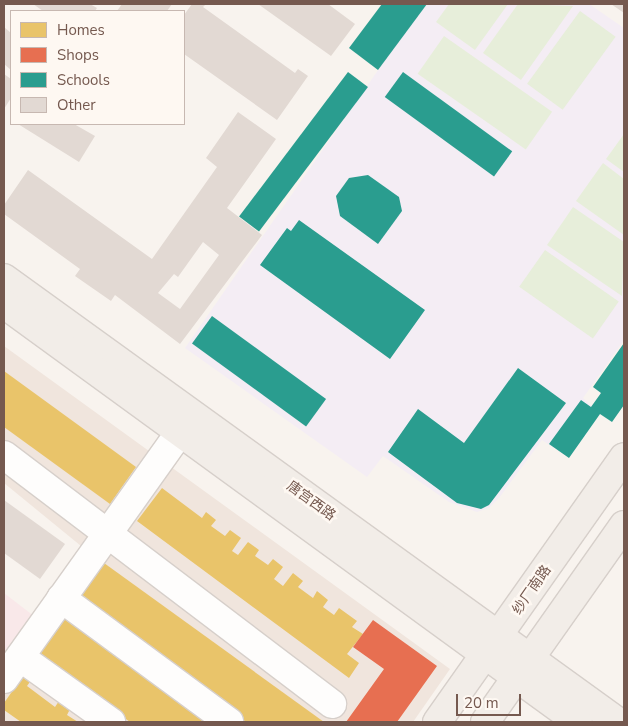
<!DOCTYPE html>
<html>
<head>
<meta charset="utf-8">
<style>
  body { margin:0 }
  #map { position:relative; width:628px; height:726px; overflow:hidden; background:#f8f3ee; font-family:"Nunito Sans","Noto Sans SC",sans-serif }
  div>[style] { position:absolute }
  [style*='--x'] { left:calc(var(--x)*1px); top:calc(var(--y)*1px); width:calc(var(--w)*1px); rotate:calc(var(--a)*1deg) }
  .residential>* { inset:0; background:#f0e5dd }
  .education>* { inset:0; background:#f4edf4 }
  .medical>* { inset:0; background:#f9e8e9 }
  .green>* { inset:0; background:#e7eeda; transform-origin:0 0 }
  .homes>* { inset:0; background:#e9c46a }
  .shops>* { inset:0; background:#e76f51 }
  .schools>* { inset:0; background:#2a9d8f; transform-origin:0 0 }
  .building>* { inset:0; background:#e2d9d3 }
  .roads { filter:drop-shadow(1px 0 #d6cfca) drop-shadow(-1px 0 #d6cfca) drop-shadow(0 1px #d6cfca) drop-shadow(0 -1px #d6cfca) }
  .minor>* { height:28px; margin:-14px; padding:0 14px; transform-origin:14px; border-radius:14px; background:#fefdfc }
  .major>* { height:28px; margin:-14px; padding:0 14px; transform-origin:14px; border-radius:14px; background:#f2ede8 }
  span { translate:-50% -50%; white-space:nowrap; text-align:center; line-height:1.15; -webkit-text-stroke:5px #fef8f2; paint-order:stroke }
  .street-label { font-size:14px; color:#75594f }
  .frame { position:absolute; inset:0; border:5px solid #75594f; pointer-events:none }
  .legend { position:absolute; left:10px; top:10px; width:175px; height:115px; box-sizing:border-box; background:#fef8f2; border:1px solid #c7b8b1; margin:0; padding:6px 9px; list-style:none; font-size:15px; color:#75594f }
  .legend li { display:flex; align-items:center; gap:10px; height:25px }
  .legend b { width:25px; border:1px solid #c7b8b1 }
  .scale { position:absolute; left:456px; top:694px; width:65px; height:22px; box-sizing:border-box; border:2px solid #75594f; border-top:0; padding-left:6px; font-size:15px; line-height:18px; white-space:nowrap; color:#75594f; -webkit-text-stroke:4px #fef8f2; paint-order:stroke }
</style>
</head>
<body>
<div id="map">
  <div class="residential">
    <i style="clip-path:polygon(4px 346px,450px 669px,413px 722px,4px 722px,4px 676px,92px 555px,4px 483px)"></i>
  </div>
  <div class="education">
    <i style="clip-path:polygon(424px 4px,589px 4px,624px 28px,624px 340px,583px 398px,600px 414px,569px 458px,542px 440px,499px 498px,489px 508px,477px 512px,449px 502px,383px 456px,367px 477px,185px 348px)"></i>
  </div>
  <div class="medical">
    <i style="clip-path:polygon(4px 593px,43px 623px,4px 678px)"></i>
  </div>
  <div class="green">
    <i style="clip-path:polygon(449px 4px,508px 4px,475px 50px,436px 22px)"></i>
    <i style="clip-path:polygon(518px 4px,573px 6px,521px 80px,483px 53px)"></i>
    <i style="left:580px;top:11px;width:44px;height:90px;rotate:36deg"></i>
    <i style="left:444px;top:36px;width:132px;height:46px;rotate:35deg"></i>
    <i style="clip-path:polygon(624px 134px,624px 172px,606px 159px)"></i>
    <i style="clip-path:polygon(603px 163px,624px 179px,624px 235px,576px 201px)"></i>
    <i style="clip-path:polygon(573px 207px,624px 242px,622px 296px,547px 245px)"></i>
    <i style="left:545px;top:250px;width:90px;height:45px;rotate:35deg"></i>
  </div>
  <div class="homes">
    <i style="clip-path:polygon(4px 371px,136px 467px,110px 504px,4px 427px)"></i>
    <i style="clip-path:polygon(162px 488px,202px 518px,206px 512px,216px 520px,211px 526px,225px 536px,230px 530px,241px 538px,232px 551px,238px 555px,248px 542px,259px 550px,255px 556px,268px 565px,273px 559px,283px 567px,274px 579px,283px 586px,293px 573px,303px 581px,298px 587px,313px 598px,317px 591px,328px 600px,323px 607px,334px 615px,339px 608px,357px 621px,352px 627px,363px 634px,347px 654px,359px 663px,349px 678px,137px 521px)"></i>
    <i style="clip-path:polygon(104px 563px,324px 722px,246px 722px,77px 600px)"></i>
    <i style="clip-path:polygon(64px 617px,211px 722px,130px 722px,37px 655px)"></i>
    <i style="clip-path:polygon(25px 673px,32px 679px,27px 686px,55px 707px,59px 701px,70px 709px,67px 715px,78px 722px,21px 722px,4px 710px,4px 703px)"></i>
  </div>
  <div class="shops">
    <i style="clip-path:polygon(373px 620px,437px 666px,397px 722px,346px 722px,384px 669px,353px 647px)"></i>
  </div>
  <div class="schools">
    <i style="clip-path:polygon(382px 4px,427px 4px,378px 70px,349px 48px)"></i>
    <i style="left:348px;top:72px;width:25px;height:181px;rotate:37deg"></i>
    <i style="left:403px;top:72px;width:135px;height:31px;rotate:36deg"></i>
    <i style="clip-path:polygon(368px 175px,399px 197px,402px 211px,378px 244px,340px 216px,336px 196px,349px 178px)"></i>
    <i style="clip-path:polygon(299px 220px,425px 310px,390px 359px,260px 265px,287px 228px,291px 231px)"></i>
    <i style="left:212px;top:316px;width:141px;height:34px;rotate:36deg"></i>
    <i style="clip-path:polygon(624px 343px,624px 405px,612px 422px,600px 414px,569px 458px,549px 444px,581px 400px,591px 407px,601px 393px,593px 387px)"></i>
    <i style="clip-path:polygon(518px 368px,566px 403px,489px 505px,481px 509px,457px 503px,388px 452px,418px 409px,464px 443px)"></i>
  </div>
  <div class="building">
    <i style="clip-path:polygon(33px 4px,90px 4px,97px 8px,95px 11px,43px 11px)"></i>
    <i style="clip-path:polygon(122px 4px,172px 4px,167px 11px,117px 11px)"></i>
    <i style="clip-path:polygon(192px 4px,206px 4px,203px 7px,295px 73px,298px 69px,308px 76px,277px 120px,184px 54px,184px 15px)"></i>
    <i style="clip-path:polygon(258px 4px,328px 4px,355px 24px,331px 56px)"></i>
    <i style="clip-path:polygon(611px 4px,624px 4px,624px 13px)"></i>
    <i style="clip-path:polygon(4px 27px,11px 33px,11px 70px,4px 64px)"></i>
    <i style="clip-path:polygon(4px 74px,11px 79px,11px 98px,4px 109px)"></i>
    <i style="clip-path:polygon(evenodd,238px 112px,276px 139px,227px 208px,262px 235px,180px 344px,115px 295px,111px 301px,75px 276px,80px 269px,4px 214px,4px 205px,28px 170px,152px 259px,217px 167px,206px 158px,238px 112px,203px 242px,219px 255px,180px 309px,158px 293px,174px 274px,178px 277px,203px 242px)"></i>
    <i style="clip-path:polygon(18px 124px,74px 124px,95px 136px,79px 162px)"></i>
    <i style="clip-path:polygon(4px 500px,65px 544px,40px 579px,4px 553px)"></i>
  </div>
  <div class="roads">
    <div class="minor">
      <i style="--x:4;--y:455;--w:412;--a:37.2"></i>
      <i style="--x:61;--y:598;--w:209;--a:36.4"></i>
      <i style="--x:20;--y:657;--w:112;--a:35.5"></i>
      <i style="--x:4;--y:679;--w:324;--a:-54.5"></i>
    </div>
    <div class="major">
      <i style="--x:4;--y:278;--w:758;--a:35.87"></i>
      <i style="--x:4;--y:304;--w:710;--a:36.06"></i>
      <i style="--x:437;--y:722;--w:324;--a:-54.8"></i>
      <i style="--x:485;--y:722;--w:241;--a:-54.8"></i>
    </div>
  </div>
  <div class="street-label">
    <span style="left:311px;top:501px;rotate:36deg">唐宫西路</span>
    <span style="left:532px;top:590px;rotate:-55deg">纱厂南路</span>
  </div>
  <div class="frame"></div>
  <ul class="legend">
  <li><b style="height:14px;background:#e9c46a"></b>Homes</li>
  <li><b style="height:14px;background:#e76f51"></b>Shops</li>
  <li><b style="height:14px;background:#2a9d8f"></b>Schools</li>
  <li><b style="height:14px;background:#e2d9d3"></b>Other</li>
  </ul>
  <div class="scale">20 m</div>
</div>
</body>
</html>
